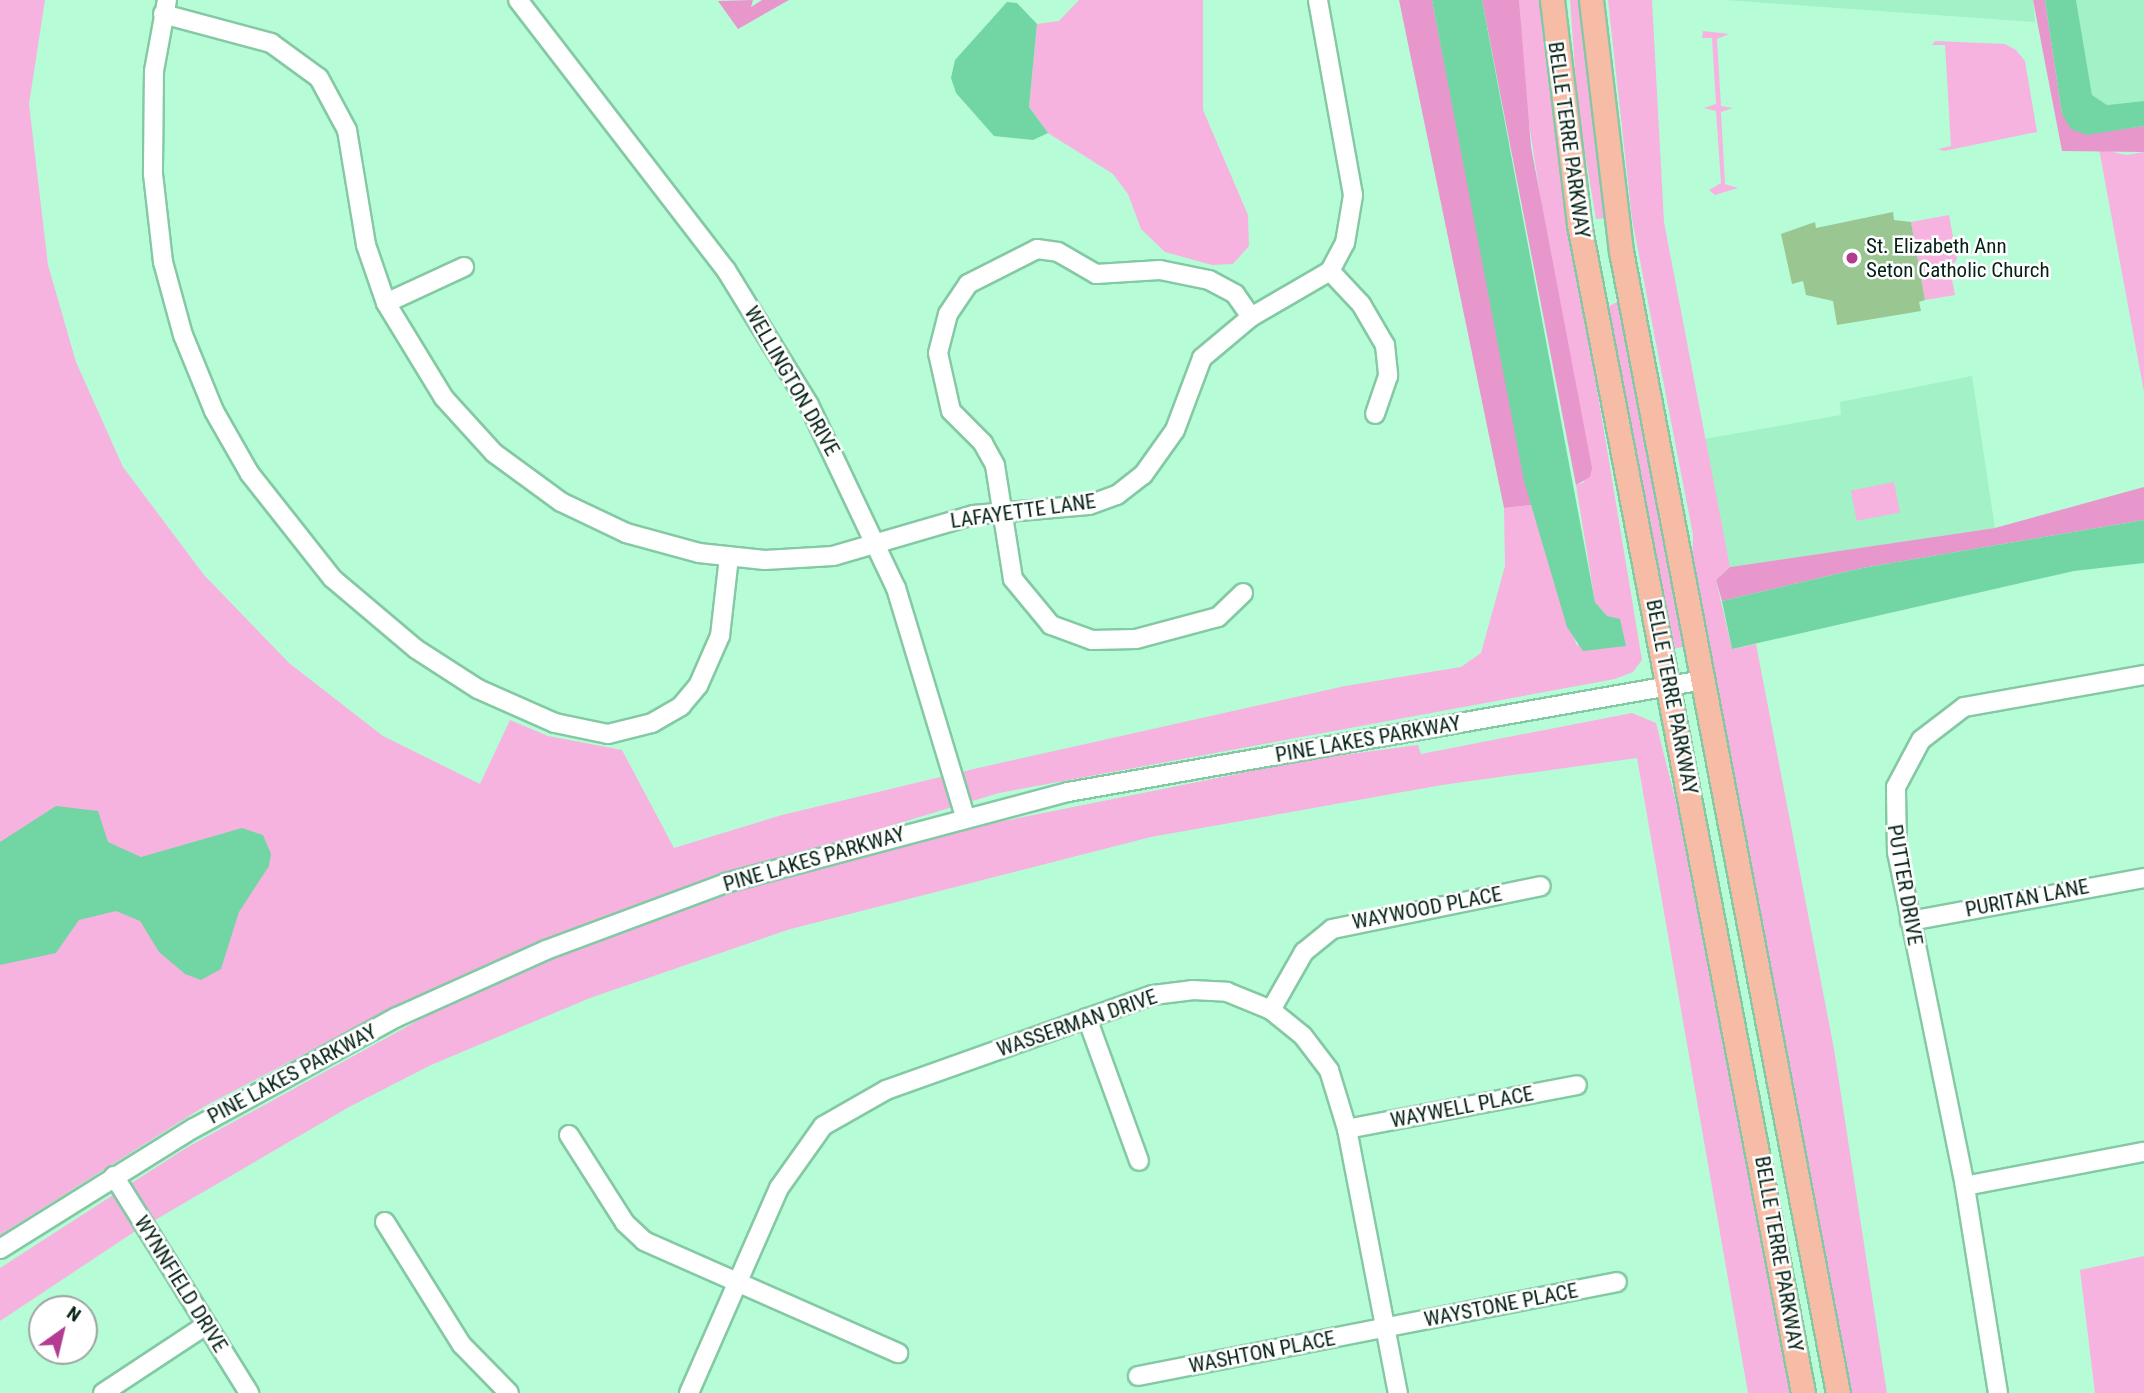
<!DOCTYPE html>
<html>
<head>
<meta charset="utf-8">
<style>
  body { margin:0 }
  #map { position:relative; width:2144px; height:1393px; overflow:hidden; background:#b6fdd7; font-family:"Roboto Condensed",sans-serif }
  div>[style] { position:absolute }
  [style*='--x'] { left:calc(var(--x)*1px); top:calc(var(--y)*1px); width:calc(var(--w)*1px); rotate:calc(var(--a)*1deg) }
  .built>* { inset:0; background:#a3f1c7 }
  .green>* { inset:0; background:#f7b3df; transform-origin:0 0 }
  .forest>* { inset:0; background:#e897cd }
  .water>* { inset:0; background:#72d5a4 }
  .building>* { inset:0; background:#9ac691 }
  .roads { filter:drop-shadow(2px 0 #84c9a4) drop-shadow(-2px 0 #84c9a4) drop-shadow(0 2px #84c9a4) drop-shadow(0 -2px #84c9a4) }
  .minor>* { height:18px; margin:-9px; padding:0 9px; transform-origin:9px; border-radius:9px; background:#fff }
  .major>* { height:23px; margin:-11.5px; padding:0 11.5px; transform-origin:11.5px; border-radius:11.5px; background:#f7bca6 }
  .dots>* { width:19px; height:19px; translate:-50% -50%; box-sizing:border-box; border:4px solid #fff; border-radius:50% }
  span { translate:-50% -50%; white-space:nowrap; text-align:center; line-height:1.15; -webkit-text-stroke:5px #fff; paint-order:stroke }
  .street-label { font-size:21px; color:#042114 }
  .poi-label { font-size:21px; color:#042114 }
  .left { translate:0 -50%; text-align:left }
  .north { position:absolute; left:28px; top:1295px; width:70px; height:70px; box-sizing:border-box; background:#fff; border:2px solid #9ba6a1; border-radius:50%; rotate:34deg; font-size:19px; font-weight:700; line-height:28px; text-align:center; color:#042114 }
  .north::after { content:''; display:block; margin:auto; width:24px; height:32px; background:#b33c92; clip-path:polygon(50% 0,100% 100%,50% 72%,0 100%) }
</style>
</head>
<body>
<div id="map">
  <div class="built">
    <i style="clip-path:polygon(1725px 0,2033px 0,2035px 22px)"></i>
    <i style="clip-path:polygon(2076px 0,2144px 0,2144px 101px,2107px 105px,2092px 95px)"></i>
    <i style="clip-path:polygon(1972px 376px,1995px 528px,1730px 567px,1704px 439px,1841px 415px,1840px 402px)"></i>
  </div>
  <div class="green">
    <i style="clip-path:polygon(0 0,45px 0,29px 104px,48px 265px,76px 362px,123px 467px,204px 575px,289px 663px,383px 736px,480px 784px,510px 720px,548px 736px,622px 750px,674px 848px,782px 815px,978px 768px,1345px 686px,1461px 667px,1481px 653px,1505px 566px,1504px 508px,1531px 505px,1577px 646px,1607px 616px,1595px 602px,1576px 485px,1584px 482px,1523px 84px,1519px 0,1542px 0,1560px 166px,1642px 660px,1633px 672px,1615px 679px,999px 793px,694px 885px,482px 968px,354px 1028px,205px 1106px,0 1235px)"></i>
    <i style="clip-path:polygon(1079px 0,1203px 0,1203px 110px,1248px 215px,1249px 246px,1233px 264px,1212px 265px,1165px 252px,1141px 229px,1128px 194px,1113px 174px,1048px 133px,1029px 107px,1037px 24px,1059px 21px)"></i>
    <i style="clip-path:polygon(1570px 0,1583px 0,1606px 218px,1596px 219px,1578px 111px)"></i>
    <i style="clip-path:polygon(1608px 0,1652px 0,1664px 222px,1730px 567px,1716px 580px,1732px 649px,1756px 644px,1834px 1049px,1887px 1393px,1846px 1393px,1692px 572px,1693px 535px,1632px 219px)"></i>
    <i style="clip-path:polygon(1703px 31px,1729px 34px,1717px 39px,1721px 106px,1733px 108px,1721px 112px,1725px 184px,1738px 188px,1715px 195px,1709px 190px,1721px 183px,1716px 111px,1704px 108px,1716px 104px,1712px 38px,1702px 38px)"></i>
    <i style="clip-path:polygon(1935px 41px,2005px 44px,2016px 50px,2025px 61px,2037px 132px,1944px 151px,1938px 149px,1951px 146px,1945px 45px,1932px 45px)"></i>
    <i style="clip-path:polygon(2099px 149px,2126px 155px,2144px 152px,2144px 392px)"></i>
    <i style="clip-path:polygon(1949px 215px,1957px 259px,1950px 269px,1955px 295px,1925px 300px,1911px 222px)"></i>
    <i style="clip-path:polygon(1619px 301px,1685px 634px,1683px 647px,1672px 649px,1605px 308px)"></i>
    <i style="left:1894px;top:482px;width:31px;height:44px;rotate:79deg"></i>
    <i style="clip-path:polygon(1632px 713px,1656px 723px,1700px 897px,1792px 1393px,1748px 1393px,1637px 758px,1442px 785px,1151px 837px,787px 930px,590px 998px,431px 1065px,349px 1107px,131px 1234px,0 1321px,0 1268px,186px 1148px,450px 1003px,606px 937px,744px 889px,994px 823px,1312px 759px,1418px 745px,1421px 754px)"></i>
    <i style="clip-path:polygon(2144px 1256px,2144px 1393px,2095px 1393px,2080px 1270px)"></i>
  </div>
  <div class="forest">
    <i style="clip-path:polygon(753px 0,751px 7px,762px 0,789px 0,738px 29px,718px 1px)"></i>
    <i style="clip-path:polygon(1399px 0,1432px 0,1531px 505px,1504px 508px)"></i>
    <i style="clip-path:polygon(1482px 0,1519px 0,1531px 147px,1592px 468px,1590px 477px,1576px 485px)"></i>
    <i style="clip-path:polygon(2033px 0,2045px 0,2062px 114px,2087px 134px,2144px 126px,2144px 152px,2062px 151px)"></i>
    <i style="clip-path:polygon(2144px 487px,2144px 520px,1862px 568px,1722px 601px,1716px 580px,1730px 567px,1995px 528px)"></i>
  </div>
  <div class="water">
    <i style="clip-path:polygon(1432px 0,1482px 0,1595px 602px,1607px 616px,1620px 619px,1626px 646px,1583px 651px,1567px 627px,1524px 481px)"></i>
    <i style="clip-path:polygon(2045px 0,2076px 0,2092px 95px,2107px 105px,2144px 101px,2144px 126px,2087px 135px,2071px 129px,2062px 114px)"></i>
    <i style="clip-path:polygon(1007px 2px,1017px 3px,1037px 24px,1029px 107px,1048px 133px,1033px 140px,994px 136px,956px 93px,951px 78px,955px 60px)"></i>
    <i style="clip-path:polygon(2144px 520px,2144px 563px,2074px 571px,1732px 649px,1722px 601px,1862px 568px)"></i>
    <i style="clip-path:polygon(56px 806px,98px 811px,108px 842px,141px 857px,242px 828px,263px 835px,271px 854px,269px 866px,239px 912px,221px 969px,201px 980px,185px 974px,159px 952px,140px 921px,116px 911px,79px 920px,56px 953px,0 965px,0 842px)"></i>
  </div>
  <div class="building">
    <i style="clip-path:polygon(1893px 212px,1894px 220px,1911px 222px,1925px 300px,1919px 302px,1921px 311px,1837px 325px,1833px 301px,1806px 295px,1803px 281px,1792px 284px,1781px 234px,1815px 222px,1816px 228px)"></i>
  </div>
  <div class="roads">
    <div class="minor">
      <i style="--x:167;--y:0;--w:72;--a:100.4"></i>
      <i style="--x:154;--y:71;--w:103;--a:90.6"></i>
      <i style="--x:153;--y:174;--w:89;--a:83.5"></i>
      <i style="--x:163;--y:262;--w:76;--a:74.7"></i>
      <i style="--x:183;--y:335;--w:82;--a:67.8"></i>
      <i style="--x:214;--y:411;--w:73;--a:60.3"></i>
      <i style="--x:250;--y:474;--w:132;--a:51.7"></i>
      <i style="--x:332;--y:578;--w:110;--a:40.2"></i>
      <i style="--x:416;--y:649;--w:74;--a:32.8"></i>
      <i style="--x:478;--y:689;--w:84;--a:23.8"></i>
      <i style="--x:555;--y:723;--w:54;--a:11.7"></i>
      <i style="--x:608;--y:734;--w:45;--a:-14"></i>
      <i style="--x:652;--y:723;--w:34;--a:-30"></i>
      <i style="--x:681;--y:706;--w:26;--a:-50"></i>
      <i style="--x:698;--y:686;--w:55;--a:-66.3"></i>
      <i style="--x:720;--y:636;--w:80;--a:-83.5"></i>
      <i style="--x:518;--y:0;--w:341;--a:52.4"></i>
      <i style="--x:726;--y:270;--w:158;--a:58.4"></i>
      <i style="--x:809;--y:405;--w:203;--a:64.6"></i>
      <i style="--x:896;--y:588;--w:238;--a:73.2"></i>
      <i style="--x:163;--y:14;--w:112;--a:15"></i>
      <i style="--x:271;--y:43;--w:59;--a:36.1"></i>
      <i style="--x:319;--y:78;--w:59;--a:61.7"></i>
      <i style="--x:347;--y:130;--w:117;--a:80.6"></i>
      <i style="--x:366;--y:245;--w:61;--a:71"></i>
      <i style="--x:386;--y:303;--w:111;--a:58.6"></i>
      <i style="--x:444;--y:398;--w:74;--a:47.7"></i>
      <i style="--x:494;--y:453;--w:83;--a:36.2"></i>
      <i style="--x:561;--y:502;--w:72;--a:25.5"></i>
      <i style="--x:626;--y:533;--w:76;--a:15.3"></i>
      <i style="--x:699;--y:553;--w:66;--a:6.1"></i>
      <i style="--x:765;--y:560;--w:68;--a:-3.4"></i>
      <i style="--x:833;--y:556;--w:146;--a:-16.3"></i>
      <i style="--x:973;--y:515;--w:116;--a:-4.9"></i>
      <i style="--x:1089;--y:505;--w:30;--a:-20"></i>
      <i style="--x:1117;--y:495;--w:33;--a:-38"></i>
      <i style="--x:1143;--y:475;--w:55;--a:-54.6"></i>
      <i style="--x:1175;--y:430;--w:77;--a:-69.4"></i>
      <i style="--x:1202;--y:358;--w:64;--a:-39.9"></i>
      <i style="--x:1251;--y:317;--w:91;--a:-30.2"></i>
      <i style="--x:1330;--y:271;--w:32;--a:-62"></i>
      <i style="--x:1345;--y:243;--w:49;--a:-80.5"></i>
      <i style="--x:1353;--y:195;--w:198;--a:-100.2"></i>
      <i style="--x:1330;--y:271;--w:45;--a:46.8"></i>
      <i style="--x:1361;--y:304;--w:48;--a:59.7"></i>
      <i style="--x:1385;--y:345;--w:31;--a:84"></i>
      <i style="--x:1388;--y:376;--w:40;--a:108.9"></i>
      <i style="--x:386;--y:303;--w:86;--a:-24.8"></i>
      <i style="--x:1243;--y:593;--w:35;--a:136"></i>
      <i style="--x:1218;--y:617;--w:85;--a:165"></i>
      <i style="--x:1136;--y:639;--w:44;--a:178.7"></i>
      <i style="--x:1092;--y:640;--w:44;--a:-159.9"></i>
      <i style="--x:1051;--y:625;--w:60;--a:-129.6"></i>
      <i style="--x:1013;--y:579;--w:115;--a:-99"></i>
      <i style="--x:995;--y:465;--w:25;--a:-119"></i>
      <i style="--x:983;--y:443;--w:45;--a:-135"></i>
      <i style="--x:951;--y:411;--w:59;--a:-102.6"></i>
      <i style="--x:938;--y:353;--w:40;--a:-75.6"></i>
      <i style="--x:948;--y:314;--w:36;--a:-56"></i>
      <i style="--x:968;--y:284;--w:77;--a:-26.9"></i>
      <i style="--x:1037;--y:249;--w:21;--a:8"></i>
      <i style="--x:1058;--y:252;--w:44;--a:30.1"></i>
      <i style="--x:1096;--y:274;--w:64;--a:-3.6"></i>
      <i style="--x:1160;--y:270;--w:50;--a:11.5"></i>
      <i style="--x:1209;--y:280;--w:30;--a:28"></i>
      <i style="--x:1235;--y:294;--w:28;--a:55"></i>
      <i style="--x:1910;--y:921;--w:238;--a:-10.4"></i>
      <i style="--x:1271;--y:1010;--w:67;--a:-60.4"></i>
      <i style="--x:1304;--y:952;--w:36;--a:-39"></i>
      <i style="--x:1332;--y:929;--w:213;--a:-11.6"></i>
      <i style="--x:1087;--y:1018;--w:152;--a:70"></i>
      <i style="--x:1347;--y:1129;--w:234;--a:-10.8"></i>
      <i style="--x:569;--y:1135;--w:104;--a:57.5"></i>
      <i style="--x:625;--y:1223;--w:26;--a:43"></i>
      <i style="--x:644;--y:1241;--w:278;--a:23.8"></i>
      <i style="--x:114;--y:1176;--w:256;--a:58.1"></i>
      <i style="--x:1965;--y:1186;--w:182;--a:-10.8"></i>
      <i style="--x:385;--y:1222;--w:145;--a:58"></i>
      <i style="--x:462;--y:1345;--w:67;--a:45.6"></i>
      <i style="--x:0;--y:1249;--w:229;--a:-32"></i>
      <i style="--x:194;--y:1128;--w:231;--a:-28.7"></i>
      <i style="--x:397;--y:1017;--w:163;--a:-24.2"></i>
      <i style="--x:546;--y:950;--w:192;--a:-20.4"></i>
      <i style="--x:726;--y:883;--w:354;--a:-14.9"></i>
      <i style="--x:1068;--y:792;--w:645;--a:-10"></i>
      <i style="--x:1138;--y:1376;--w:488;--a:-11.1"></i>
      <i style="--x:103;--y:1393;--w:123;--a:-33.4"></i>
      <i style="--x:689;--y:1393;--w:224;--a:-66.3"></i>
      <i style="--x:779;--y:1188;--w:76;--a:-54.6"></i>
      <i style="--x:823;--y:1126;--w:73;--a:-29.7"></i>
      <i style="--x:886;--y:1090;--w:283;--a:-19.6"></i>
      <i style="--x:1153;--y:995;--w:39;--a:-7"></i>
      <i style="--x:1192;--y:990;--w:35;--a:3"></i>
      <i style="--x:1227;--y:992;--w:48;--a:22.2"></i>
      <i style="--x:1271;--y:1010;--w:41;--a:39.1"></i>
      <i style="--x:1303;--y:1036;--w:43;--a:52.6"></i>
      <i style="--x:1329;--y:1070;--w:62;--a:73"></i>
      <i style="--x:1347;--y:1129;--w:269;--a:79.1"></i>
      <i style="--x:1998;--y:1393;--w:210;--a:-99.1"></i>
      <i style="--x:1965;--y:1186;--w:340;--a:-101.5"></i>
      <i style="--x:1897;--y:853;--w:66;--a:-90.9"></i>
      <i style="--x:1896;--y:787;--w:53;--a:-62"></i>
      <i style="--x:1921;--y:740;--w:54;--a:-37.5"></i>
      <i style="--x:1964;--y:707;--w:183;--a:-10.1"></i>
    </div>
    <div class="major">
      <i style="--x:1552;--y:0;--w:226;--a:83.1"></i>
      <i style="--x:1579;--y:224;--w:1190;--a:79.15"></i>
      <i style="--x:1591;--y:0;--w:253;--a:83.2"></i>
      <i style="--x:1621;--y:251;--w:1162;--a:79.24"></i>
    </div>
  </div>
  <div class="dots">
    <i style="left:1852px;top:258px;background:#b33c92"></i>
  </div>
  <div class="street-label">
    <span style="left:1569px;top:140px;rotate:82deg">BELLE TERRE PARKWAY</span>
    <span style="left:792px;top:381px;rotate:60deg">WELLINGTON DRIVE</span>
    <span style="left:1023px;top:511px;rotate:-8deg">LAFAYETTE LANE</span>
    <span style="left:1672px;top:697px;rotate:79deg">BELLE TERRE PARKWAY</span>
    <span style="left:1368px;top:739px;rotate:-10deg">PINE LAKES PARKWAY</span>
    <span style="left:814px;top:859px;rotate:-16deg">PINE LAKES PARKWAY</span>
    <span style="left:1905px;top:885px;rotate:80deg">PUTTER DRIVE</span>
    <span style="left:2027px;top:898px;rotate:-11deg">PURITAN LANE</span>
    <span style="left:1427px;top:908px;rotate:-11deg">WAYWOOD PLACE</span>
    <span style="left:1077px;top:1023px;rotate:-19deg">WASSERMAN DRIVE</span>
    <span style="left:292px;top:1074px;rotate:-28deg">PINE LAKES PARKWAY</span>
    <span style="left:1462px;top:1107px;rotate:-11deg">WAYWELL PLACE</span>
    <span style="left:1779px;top:1254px;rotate:80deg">BELLE TERRE PARKWAY</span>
    <span style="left:181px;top:1284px;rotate:58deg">WYNNFIELD DRIVE</span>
    <span style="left:1501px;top:1305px;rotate:-11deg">WAYSTONE PLACE</span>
    <span style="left:1262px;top:1352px;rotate:-11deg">WASHTON PLACE</span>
  </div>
  <div class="poi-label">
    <span class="left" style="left:1866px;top:258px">St. Elizabeth Ann<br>Seton Catholic Church</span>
  </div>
  <div class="north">N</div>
</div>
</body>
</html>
